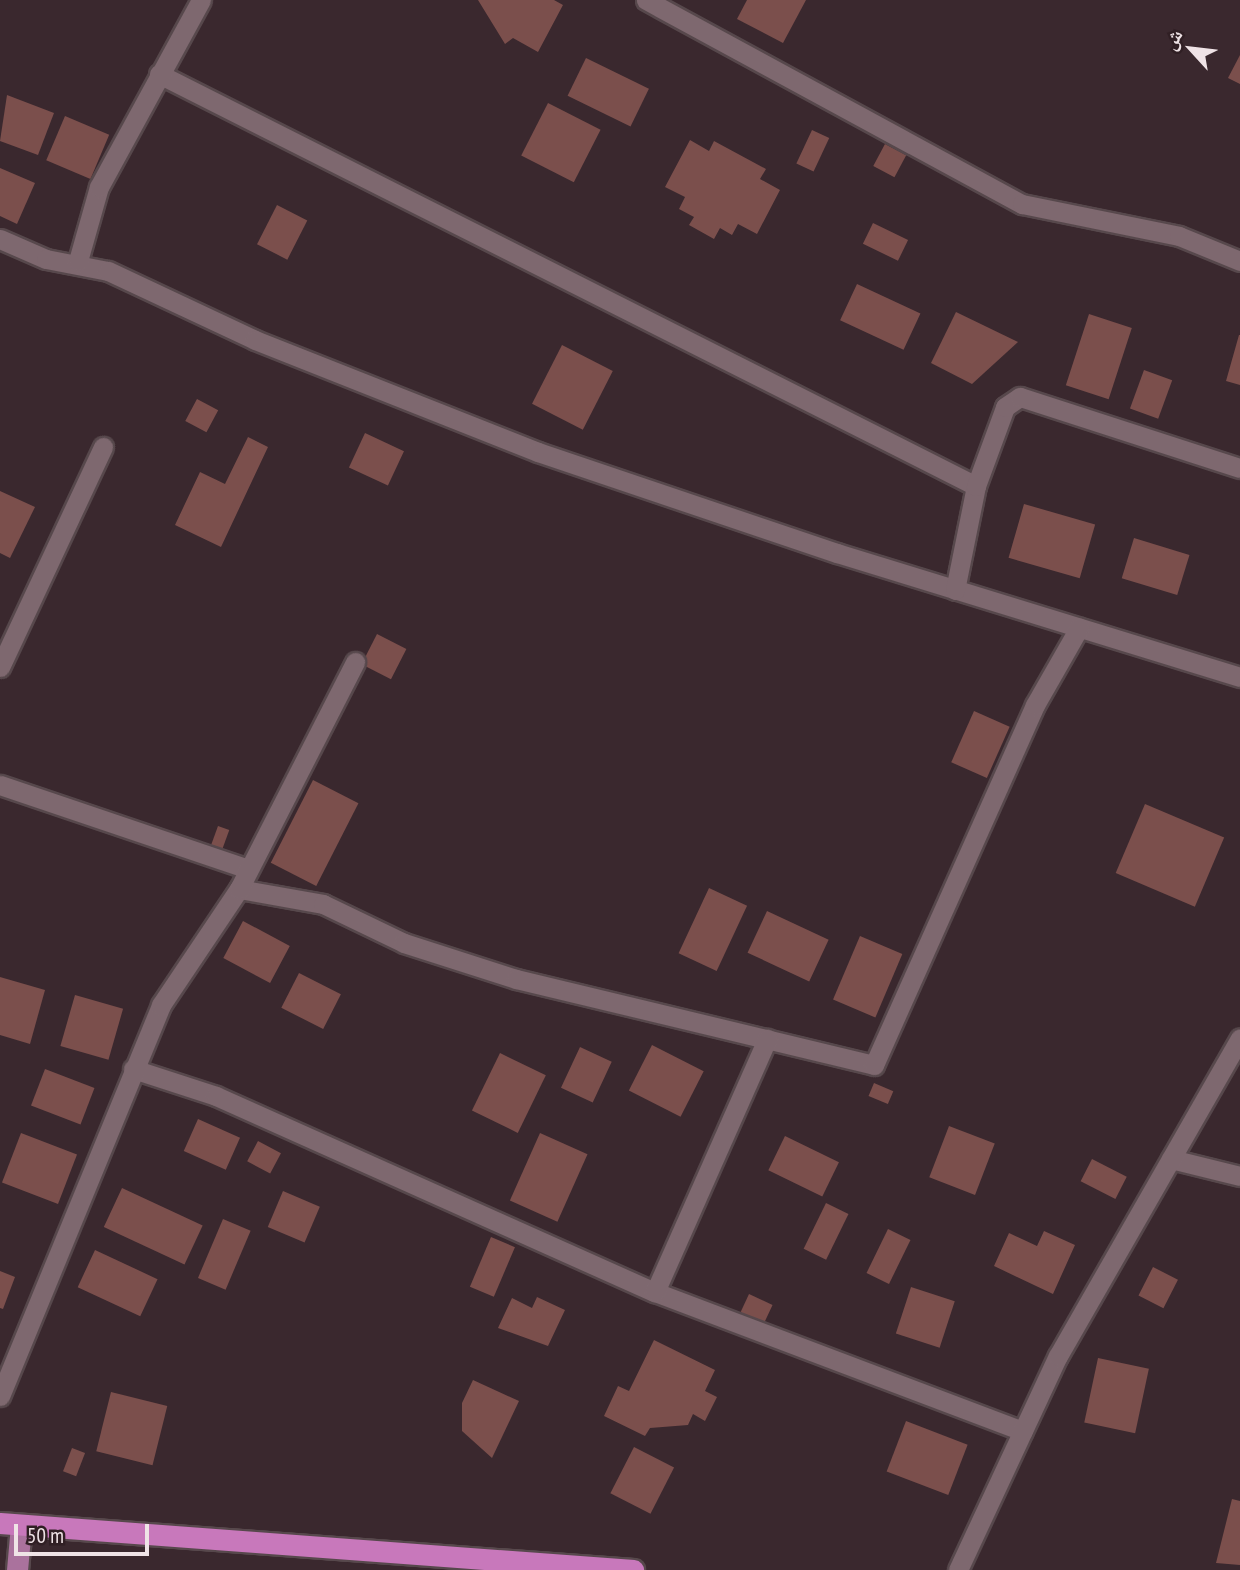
<!DOCTYPE html>
<html>
<head>
<meta charset="utf-8">
<style>
  body { margin:0 }
  #map { position:relative; width:1240px; height:1570px; overflow:hidden; background:#3a282e; font-family:"PT Sans Narrow","Noto Naskh Arabic",sans-serif }
  div>[style] { position:absolute }
  [style*='--x'] { left:calc(var(--x)*1px); top:calc(var(--y)*1px); width:calc(var(--w)*1px); rotate:calc(var(--a)*1deg) }
  .building>* { inset:0; background:#7b4f4c; transform-origin:0 0 }
  .roads { filter:drop-shadow(2px 0 #57484c) drop-shadow(-2px 0 #57484c) drop-shadow(0 2px #57484c) drop-shadow(0 -2px #57484c) }
  .minor>* { height:19px; margin:-9.5px; padding:0 9.5px; transform-origin:9.5px; border-radius:9.5px; background:#7e686f }
  .major>* { height:21px; margin:-10.5px; padding:0 10.5px; transform-origin:10.5px; border-radius:10.5px; background:#aa729d }
  .highway>* { height:21px; margin:-10.5px; padding:0 10.5px; transform-origin:10.5px; border-radius:10.5px; background:#c878bb }
  span { translate:-50% -50%; white-space:nowrap; text-align:center; line-height:1.15; -webkit-text-stroke:5px #301f24; paint-order:stroke }
  .north { position:absolute; left:1156px; top:14px; width:70px; height:70px; -webkit-text-stroke:5px #301f24; paint-order:stroke; rotate:297deg; font-size:19px; font-weight:700; line-height:28px; text-align:center; color:#efe3e6 }
  .north::after { content:''; display:block; margin:auto; width:24px; height:32px; background:#efe3e6; clip-path:polygon(50% 0,100% 100%,50% 72%,0 100%) }
  .scale { position:absolute; left:14px; top:1524px; width:135px; height:32px; box-sizing:border-box; border:4px solid #efe3e6; border-top:0; padding-left:9px; font-size:21px; line-height:24px; white-space:nowrap; color:#efe3e6; -webkit-text-stroke:5px #301f24; paint-order:stroke }
</style>
</head>
<body>
<div id="map">
  <div class="building">
    <i style="clip-path:polygon(478px 0,554px 0,563px 5px,538px 52px,513px 38px,505px 44px)"></i>
    <i style="clip-path:polygon(747px 0,806px 0,783px 43px,737px 19px)"></i>
    <i style="clip-path:polygon(1240px 55px,1240px 84px,1228px 78px)"></i>
    <i style="left:586px;top:58px;width:70px;height:42px;rotate:26deg"></i>
    <i style="clip-path:polygon(7px 95px,54px 113px,38px 155px,0 141px)"></i>
    <i style="left:548px;top:103px;width:59px;height:59px;rotate:27deg"></i>
    <i style="left:65px;top:116px;width:48px;height:48px;rotate:23deg"></i>
    <i style="left:812px;top:130px;width:19px;height:37px;rotate:25deg"></i>
    <i style="clip-path:polygon(690px 140px,709px 151px,714px 141px,766px 169px,760px 179px,780px 190px,757px 234px,738px 224px,732px 235px,720px 228px,714px 239px,689px 225px,694px 217px,679px 209px,685px 197px,665px 187px)"></i>
    <i style="left:885px;top:144px;width:24px;height:25px;rotate:28deg"></i>
    <i style="clip-path:polygon(0 168px,35px 183px,17px 224px,0 216px)"></i>
    <i style="left:277px;top:205px;width:34px;height:44px;rotate:27deg"></i>
    <i style="left:873px;top:223px;width:39px;height:23px;rotate:26deg"></i>
    <i style="left:857px;top:284px;width:70px;height:40px;rotate:25deg"></i>
    <i style="clip-path:polygon(956px 312px,1018px 342px,972px 384px,931px 363px)"></i>
    <i style="left:1089px;top:314px;width:45px;height:75px;rotate:18deg"></i>
    <i style="clip-path:polygon(1239px 335px,1240px 335px,1240px 385px,1226px 381px)"></i>
    <i style="left:562px;top:345px;width:57px;height:66px;rotate:27deg"></i>
    <i style="left:1144px;top:370px;width:30px;height:41px;rotate:20deg"></i>
    <i style="left:197px;top:399px;width:24px;height:25px;rotate:28deg"></i>
    <i style="left:365px;top:433px;width:43px;height:38px;rotate:25deg"></i>
    <i style="clip-path:polygon(248px 437px,268px 447px,221px 547px,175px 525px,200px 472px,225px 484px)"></i>
    <i style="clip-path:polygon(0 491px,35px 507px,10px 558px,0 553px)"></i>
    <i style="left:1024px;top:504px;width:74px;height:56px;rotate:16deg"></i>
    <i style="left:1134px;top:538px;width:58px;height:42px;rotate:17deg"></i>
    <i style="left:377px;top:634px;width:33px;height:34px;rotate:27deg"></i>
    <i style="left:974px;top:711px;width:39px;height:56px;rotate:24deg"></i>
    <i style="left:313px;top:780px;width:51px;height:93px;rotate:27deg"></i>
    <i style="left:1145px;top:804px;width:86px;height:75px;rotate:23deg"></i>
    <i style="left:218px;top:826px;width:12px;height:22px;rotate:20deg"></i>
    <i style="left:709px;top:888px;width:42px;height:72px;rotate:25deg"></i>
    <i style="left:767px;top:911px;width:68px;height:46px;rotate:25deg"></i>
    <i style="left:243px;top:921px;width:53px;height:42px;rotate:28deg"></i>
    <i style="left:860px;top:936px;width:46px;height:69px;rotate:23deg"></i>
    <i style="left:299px;top:973px;width:47px;height:39px;rotate:27deg"></i>
    <i style="clip-path:polygon(0 977px,45px 990px,30px 1044px,0 1035px)"></i>
    <i style="left:75px;top:995px;width:50px;height:53px;rotate:16deg"></i>
    <i style="left:652px;top:1045px;width:58px;height:51px;rotate:27deg"></i>
    <i style="left:580px;top:1047px;width:35px;height:45px;rotate:25deg"></i>
    <i style="left:500px;top:1053px;width:51px;height:64px;rotate:26deg"></i>
    <i style="left:45px;top:1069px;width:53px;height:39px;rotate:21deg"></i>
    <i style="left:874px;top:1083px;width:21px;height:14px;rotate:23deg"></i>
    <i style="left:198px;top:1119px;width:46px;height:35px;rotate:24deg"></i>
    <i style="left:949px;top:1126px;width:49px;height:55px;rotate:21deg"></i>
    <i style="left:21px;top:1133px;width:60px;height:53px;rotate:21deg"></i>
    <i style="left:540px;top:1133px;width:52px;height:74px;rotate:24deg"></i>
    <i style="left:785px;top:1136px;width:60px;height:38px;rotate:26deg"></i>
    <i style="left:258px;top:1141px;width:26px;height:23px;rotate:28deg"></i>
    <i style="left:1092px;top:1159px;width:39px;height:25px;rotate:27deg"></i>
    <i style="left:122px;top:1188px;width:89px;height:43px;rotate:25deg"></i>
    <i style="left:283px;top:1191px;width:40px;height:39px;rotate:23deg"></i>
    <i style="left:826px;top:1203px;width:25px;height:51px;rotate:26deg"></i>
    <i style="left:223px;top:1219px;width:30px;height:64px;rotate:23deg"></i>
    <i style="left:888px;top:1229px;width:25px;height:49px;rotate:26deg"></i>
    <i style="clip-path:polygon(1044px 1231px,1075px 1245px,1053px 1294px,994px 1266px,1009px 1233px,1037px 1246px)"></i>
    <i style="left:491px;top:1237px;width:26px;height:54px;rotate:23deg"></i>
    <i style="left:95px;top:1250px;width:69px;height:41px;rotate:25deg"></i>
    <i style="left:1153px;top:1267px;width:28px;height:32px;rotate:27deg"></i>
    <i style="clip-path:polygon(0 1271px,15px 1277px,3px 1309px,0 1308px)"></i>
    <i style="left:911px;top:1287px;width:46px;height:49px;rotate:18deg"></i>
    <i style="left:749px;top:1294px;width:26px;height:20px;rotate:25deg"></i>
    <i style="clip-path:polygon(537px 1297px,565px 1310px,548px 1346px,498px 1328px,512px 1298px,532px 1308px)"></i>
    <i style="clip-path:polygon(654px 1340px,715px 1370px,705px 1391px,717px 1397px,705px 1421px,693px 1414px,688px 1425px,650px 1428px,645px 1436px,604px 1416px,618px 1386px,629px 1391px)"></i>
    <i style="left:1098px;top:1358px;width:52px;height:66px;rotate:12deg"></i>
    <i style="clip-path:polygon(473px 1380px,519px 1401px,492px 1458px,462px 1431px,462px 1403px)"></i>
    <i style="left:111px;top:1392px;width:58px;height:61px;rotate:14deg"></i>
    <i style="left:906px;top:1421px;width:66px;height:54px;rotate:21deg"></i>
    <i style="left:634px;top:1447px;width:45px;height:52px;rotate:27deg"></i>
    <i style="left:72px;top:1448px;width:14px;height:25px;rotate:21deg"></i>
    <i style="clip-path:polygon(1232px 1499px,1240px 1501px,1240px 1565px,1216px 1563px)"></i>
  </div>
  <div class="roads">
    <div class="minor">
      <i style="--x:646;--y:0;--w:428;--a:28.5"></i>
      <i style="--x:1022;--y:204;--w:160;--a:11.5"></i>
      <i style="--x:1179;--y:236;--w:66;--a:22.3"></i>
      <i style="--x:159;--y:74;--w:915;--a:26.76"></i>
      <i style="--x:0;--y:239;--w:50;--a:23.5"></i>
      <i style="--x:46;--y:259;--w:63;--a:11"></i>
      <i style="--x:108;--y:271;--w:162;--a:25.1"></i>
      <i style="--x:255;--y:340;--w:304;--a:21.6"></i>
      <i style="--x:538;--y:452;--w:316;--a:18.7"></i>
      <i style="--x:837;--y:553;--w:422;--a:17.1"></i>
      <i style="--x:78;--y:261;--w:77;--a:-74.2"></i>
      <i style="--x:99;--y:187;--w:213;--a:-61.4"></i>
      <i style="--x:955;--y:590;--w:106;--a:-78.6"></i>
      <i style="--x:976;--y:486;--w:84;--a:-69.8"></i>
      <i style="--x:1005;--y:407;--w:18;--a:-34"></i>
      <i style="--x:1020;--y:397;--w:231;--a:17.9"></i>
      <i style="--x:0;--y:667;--w:243;--a:-64.9"></i>
      <i style="--x:0;--y:785;--w:262;--a:18.7"></i>
      <i style="--x:239;--y:889;--w:85;--a:10.1"></i>
      <i style="--x:323;--y:904;--w:90;--a:25.7"></i>
      <i style="--x:404;--y:943;--w:118;--a:17.8"></i>
      <i style="--x:516;--y:979;--w:368;--a:13.5"></i>
      <i style="--x:874;--y:1065;--w:394;--a:-65.9"></i>
      <i style="--x:1035;--y:705;--w:89;--a:-60.3"></i>
      <i style="--x:133;--y:1069;--w:87;--a:18"></i>
      <i style="--x:216;--y:1096;--w:481;--a:24.1"></i>
      <i style="--x:655;--y:1292;--w:393;--a:20.7"></i>
      <i style="--x:1171;--y:1159;--w:71;--a:13.8"></i>
      <i style="--x:655;--y:1292;--w:277;--a:-66.1"></i>
      <i style="--x:0;--y:1396;--w:423;--a:-67.6"></i>
      <i style="--x:161;--y:1005;--w:140;--a:-56.1"></i>
      <i style="--x:239;--y:889;--w:255;--a:-62.9"></i>
      <i style="--x:958;--y:1570;--w:236;--a:-65"></i>
      <i style="--x:1058;--y:1356;--w:366;--a:-60.2"></i>
    </div>
    <div class="major">
      <i style="--x:17;--y:1570;--w:45;--a:-84.9"></i>
    </div>
    <div class="highway">
      <i style="--x:0;--y:1523;--w:635;--a:4.25"></i>
    </div>
  </div>
  <div class="north">ش</div>
  <div class="scale">50 m</div>
</div>
</body>
</html>
